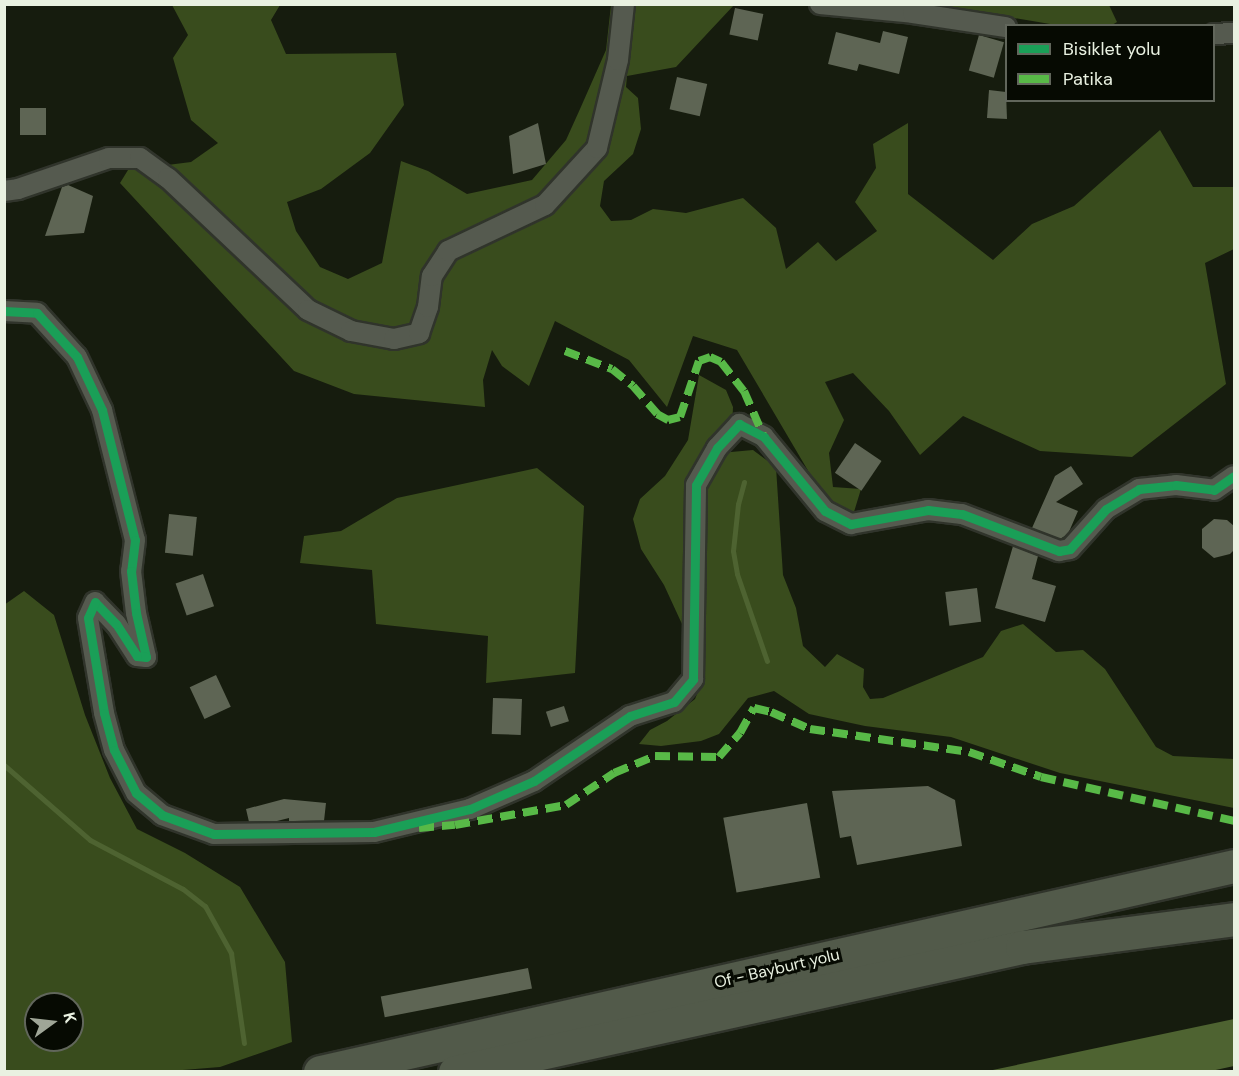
<!DOCTYPE html>
<html>
<head>
<meta charset="utf-8">
<style>
  body { margin:0 }
  #map { position:relative; width:1239px; height:1076px; overflow:hidden; background:#161c0e; font-family:"DM Sans",sans-serif }
  div>[style] { position:absolute }
  [style*='--x'] { left:calc(var(--x)*1px); top:calc(var(--y)*1px); width:calc(var(--w)*1px); rotate:calc(var(--a)*1deg) }
  .forest>* { inset:0; background:#394c1d }
  .water>* { inset:0; background:#4e6331 }
  .stream>* { height:5px; margin:-2.5px; padding:0 2.5px; transform-origin:2.5px; border-radius:2.5px; background:#4e6331 }
  .building>* { inset:0; background:#5e6554; transform-origin:0 0 }
  .roads { filter:drop-shadow(2px 0 #30342b) drop-shadow(-2px 0 #30342b) drop-shadow(0 2px #30342b) drop-shadow(0 -2px #30342b) }
  .minor>* { height:20px; margin:-10px; padding:0 10px; transform-origin:10px; border-radius:10px; background:#555a4f }
  .trunk>* { height:33px; margin:-16.5px; padding:0 16.5px; transform-origin:16.5px; border-radius:16.5px; background:#525a4a }
  .quiet>* { height:8px; margin-top:-4px; transform-origin:0; background:repeating-linear-gradient(90deg,#58b947 0 15px,transparent 0 23px) }
  .cycleway>* { height:9px; margin:-4.5px; padding:0 4.5px; transform-origin:4.5px; border-radius:4.5px; background:#1a9f57 }
  span { translate:-50% -50%; white-space:nowrap; text-align:center; line-height:1.15; -webkit-text-stroke:6px #060a02; paint-order:stroke }
  .street-label { font-size:16px; color:#e9f1e1 }
  .frame { position:absolute; inset:0; border:6px solid #e9f1e1; pointer-events:none }
  .legend { position:absolute; left:1005px; top:24px; width:210px; height:78px; box-sizing:border-box; background:#060a02; border:2px solid #61665b; margin:0; padding:8px 10px; list-style:none; font-size:18px; color:#e9f1e1 }
  .legend li { display:flex; align-items:center; gap:12px; height:30px }
  .legend b { width:30px; border:2px solid #61665b }
  .north { position:absolute; left:24px; top:992px; width:60px; height:60px; box-sizing:border-box; background:#060a02; border:2px solid #61665b; border-radius:50%; rotate:75deg; font-size:16px; font-weight:700; line-height:24px; text-align:center; color:#e9f1e1 }
  .north::after { content:''; display:block; margin:auto; width:21px; height:27px; background:#9fa697; clip-path:polygon(50% 0,100% 100%,50% 72%,0 100%) }
</style>
</head>
<body>
<div id="map">
  <div class="forest">
    <i style="clip-path:polygon(172px 5px,280px 5px,271px 20px,286px 54px,396px 53px,404px 105px,370px 153px,321px 189px,287px 202px,296px 231px,320px 267px,348px 279px,382px 263px,401px 161px,428px 171px,467px 194px,532px 180px,566px 140px,580px 109px,606px 50px,611px 5px,734px 5px,676px 67px,627px 76px,626px 87px,638px 98px,641px 129px,633px 154px,604px 181px,600px 206px,611px 221px,631px 220px,653px 209px,686px 213px,743px 198px,776px 228px,786px 269px,818px 242px,836px 261px,877px 231px,855px 202px,876px 168px,873px 144px,908px 123px,908px 194px,993px 260px,1032px 224px,1074px 206px,1160px 130px,1193px 187px,1234px 187px,1234px 249px,1205px 263px,1226px 384px,1132px 457px,1040px 451px,963px 416px,920px 455px,889px 411px,853px 373px,825px 382px,844px 420px,829px 453px,833px 487px,861px 489px,854px 512px,830px 508px,737px 350px,693px 336px,667px 407px,629px 360px,555px 321px,529px 386px,502px 366px,492px 350px,483px 380px,485px 407px,354px 394px,294px 371px,120px 183px,128px 170px,191px 162px,218px 143px,191px 120px,173px 58px,188px 35px)"></i>
    <i style="clip-path:polygon(936px 5px,1109px 5px,1117px 22px,1112px 25px,1056px 25px)"></i>
    <i style="clip-path:polygon(699px 375px,726px 390px,733px 407px,731px 452px,753px 450px,776px 467px,783px 575px,796px 608px,803px 646px,825px 667px,837px 654px,864px 669px,863px 687px,870px 699px,883px 698px,983px 657px,1001px 631px,1023px 624px,1056px 652px,1083px 650px,1105px 669px,1156px 747px,1173px 756px,1234px 759px,1234px 808px,1060px 773px,951px 737px,865px 726px,809px 714px,774px 691px,748px 698px,719px 734px,701px 741px,661px 746px,639px 744px,650px 730px,667px 721px,695px 699px,705px 674px,664px 585px,641px 549px,633px 519px,640px 499px,665px 476px,688px 440px)"></i>
    <i style="clip-path:polygon(537px 468px,584px 506px,575px 673px,486px 683px,488px 636px,376px 624px,372px 570px,300px 563px,304px 536px,341px 531px,397px 498px)"></i>
    <i style="clip-path:polygon(evenodd,24px 591px,54px 615px,85px 715px,110px 778px,137px 829px,185px 853px,240px 887px,285px 962px,292px 1042px,220px 1067px,158px 1072px,5px 1071px,4px 605px,24px 591px,36px 1004px,72px 1004px,72px 1040px,36px 1040px,36px 1004px)"></i>
  </div>
  <div class="water">
    <i style="clip-path:polygon(1234px 1019px,1234px 1066px,1211px 1071px,988px 1071px)"></i>
  </div>
  <div class="stream">
    <i style="--x:744;--y:482;--w:23;--a:105"></i>
    <i style="--x:738;--y:504;--w:47;--a:96.1"></i>
    <i style="--x:733;--y:551;--w:23;--a:80"></i>
    <i style="--x:737;--y:574;--w:92;--a:71"></i>
    <i style="--x:4;--y:765;--w:114;--a:41.1"></i>
    <i style="--x:90;--y:840;--w:105;--a:27.8"></i>
    <i style="--x:183;--y:889;--w:28;--a:38"></i>
    <i style="--x:205;--y:906;--w:54;--a:61"></i>
    <i style="--x:231;--y:953;--w:91;--a:81.8"></i>
  </div>
  <div class="building">
    <i style="left:735px;top:8px;width:29px;height:27px;rotate:12deg"></i>
    <i style="clip-path:polygon(883px 31px,908px 37px,899px 74px,859px 64px,857px 71px,828px 64px,836px 32px,880px 43px)"></i>
    <i style="left:979px;top:35px;width:26px;height:37px;rotate:16deg"></i>
    <i style="left:677px;top:77px;width:31px;height:33px;rotate:13deg"></i>
    <i style="clip-path:polygon(989px 90px,1006px 92px,1007px 119px,987px 118px)"></i>
    <i style="left:20px;top:108px;width:26px;height:27px"></i>
    <i style="clip-path:polygon(538px 123px,546px 164px,513px 174px,509px 136px)"></i>
    <i style="clip-path:polygon(68px 185px,93px 196px,84px 233px,45px 236px,62px 187px)"></i>
    <i style="left:855px;top:443px;width:32px;height:36px;rotate:34deg"></i>
    <i style="clip-path:polygon(1071px 466px,1083px 484px,1056px 502px,1078px 511px,1068px 534px,1060px 539px,1032px 528px,1055px 476px)"></i>
    <i style="left:169px;top:514px;width:28px;height:39px;rotate:6deg"></i>
    <i style="clip-path:polygon(1214px 519px,1227px 520px,1234px 526px,1234px 550px,1230px 554px,1214px 558px,1202px 548px,1202px 529px)"></i>
    <i style="clip-path:polygon(1013px 546px,1038px 556px,1032px 579px,1056px 586px,1045px 622px,995px 608px)"></i>
    <i style="left:203px;top:574px;width:34px;height:29px;rotate:71deg"></i>
    <i style="left:977px;top:588px;width:34px;height:32px;rotate:83deg"></i>
    <i style="left:216px;top:675px;width:35px;height:29px;rotate:65deg"></i>
    <i style="left:493px;top:698px;width:29px;height:36px;rotate:2deg"></i>
    <i style="left:564px;top:706px;width:16px;height:19px;rotate:72deg"></i>
    <i style="clip-path:polygon(928px 786px,955px 800px,962px 846px,857px 865px,851px 836px,840px 838px,832px 791px)"></i>
    <i style="clip-path:polygon(284px 799px,326px 803px,324px 821px,289px 821px,289px 818px,277px 821px,249px 822px,246px 809px)"></i>
    <i style="left:807px;top:803px;width:76px;height:85px;rotate:80deg"></i>
    <i style="left:528px;top:968px;width:21px;height:150px;rotate:79deg"></i>
  </div>
  <div class="roads">
    <div class="minor">
      <i style="--x:820;--y:4;--w:93;--a:5.5"></i>
      <i style="--x:913;--y:13;--w:94;--a:8.6"></i>
      <i style="--x:1214;--y:34;--w:20;--a:-3"></i>
      <i style="--x:4;--y:191;--w:14;--a:-8"></i>
      <i style="--x:18;--y:189;--w:96;--a:-18.8"></i>
      <i style="--x:109;--y:158;--w:31;--a:0"></i>
      <i style="--x:140;--y:158;--w:34;--a:36"></i>
      <i style="--x:168;--y:178;--w:192;--a:43.3"></i>
      <i style="--x:308;--y:310;--w:48;--a:26"></i>
      <i style="--x:351;--y:331;--w:44;--a:10.5"></i>
      <i style="--x:394;--y:339;--w:26;--a:-13"></i>
      <i style="--x:419;--y:333;--w:28;--a:-71"></i>
      <i style="--x:428;--y:307;--w:31;--a:-83"></i>
      <i style="--x:432;--y:276;--w:30;--a:-57"></i>
      <i style="--x:448;--y:251;--w:107;--a:-25.4"></i>
      <i style="--x:545;--y:205;--w:77;--a:-47.6"></i>
      <i style="--x:597;--y:148;--w:90;--a:-76.6"></i>
      <i style="--x:618;--y:60;--w:56;--a:-83.9"></i>
      <i style="--x:4;--y:311;--w:33;--a:3"></i>
      <i style="--x:37;--y:313;--w:59;--a:47.7"></i>
      <i style="--x:77;--y:357;--w:59;--a:64.7"></i>
      <i style="--x:102;--y:410;--w:134;--a:75.8"></i>
      <i style="--x:135;--y:540;--w:31;--a:97"></i>
      <i style="--x:131;--y:571;--w:42;--a:83.2"></i>
      <i style="--x:136;--y:613;--w:45;--a:77.2"></i>
      <i style="--x:146;--y:657;--w:9;--a:-174"></i>
      <i style="--x:137;--y:656;--w:38;--a:-123"></i>
      <i style="--x:116;--y:624;--w:30;--a:-134"></i>
      <i style="--x:95;--y:602;--w:17;--a:114"></i>
      <i style="--x:88;--y:618;--w:96;--a:80.4"></i>
      <i style="--x:104;--y:713;--w:38;--a:75"></i>
      <i style="--x:114;--y:750;--w:48;--a:62.9"></i>
      <i style="--x:136;--y:793;--w:34;--a:40"></i>
      <i style="--x:162;--y:815;--w:55;--a:20.1"></i>
      <i style="--x:214;--y:834;--w:160;--a:-0.7"></i>
      <i style="--x:374;--y:832;--w:99;--a:-13.5"></i>
      <i style="--x:470;--y:809;--w:70;--a:-23.6"></i>
      <i style="--x:534;--y:781;--w:116;--a:-34.1"></i>
      <i style="--x:630;--y:716;--w:46;--a:-17.7"></i>
      <i style="--x:674;--y:702;--w:30;--a:-50"></i>
      <i style="--x:693;--y:679;--w:194;--a:-89.1"></i>
      <i style="--x:696;--y:485;--w:43;--a:-60.4"></i>
      <i style="--x:717;--y:448;--w:33;--a:-47"></i>
      <i style="--x:739;--y:424;--w:28;--a:27"></i>
      <i style="--x:764;--y:437;--w:96;--a:50.5"></i>
      <i style="--x:825;--y:511;--w:29;--a:27"></i>
      <i style="--x:851;--y:524;--w:78;--a:-10.3"></i>
      <i style="--x:928;--y:510;--w:34;--a:7"></i>
      <i style="--x:962;--y:514;--w:104;--a:20.9"></i>
      <i style="--x:1059;--y:551;--w:11;--a:-10"></i>
      <i style="--x:1070;--y:549;--w:54;--a:-48"></i>
      <i style="--x:1106;--y:509;--w:39;--a:-31"></i>
      <i style="--x:1139;--y:489;--w:37;--a:-6"></i>
      <i style="--x:1176;--y:485;--w:38;--a:7"></i>
      <i style="--x:1214;--y:490;--w:24;--a:-35"></i>
    </div>
    <div class="trunk">
      <i style="--x:320;--y:1072;--w:937;--a:-12.7"></i>
      <i style="--x:455;--y:1072;--w:581;--a:-12.43"></i>
      <i style="--x:1022;--y:947;--w:214;--a:-7.5"></i>
    </div>
  </div>
  <div class="quiet">
    <i style="--x:565;--y:351;--w:50;--a:21"></i>
    <i style="--x:612;--y:369;--w:27;--a:39"></i>
    <i style="--x:633;--y:386;--w:37;--a:49"></i>
    <i style="--x:657;--y:414;--w:13;--a:29"></i>
    <i style="--x:668;--y:420;--w:12;--a:-14"></i>
    <i style="--x:680;--y:417;--w:59;--a:-71.3"></i>
    <i style="--x:699;--y:361;--w:12;--a:-20"></i>
    <i style="--x:710;--y:357;--w:12;--a:24"></i>
    <i style="--x:721;--y:362;--w:37;--a:52"></i>
    <i style="--x:744;--y:391;--w:50;--a:66.5"></i>
    <i style="--x:419;--y:828;--w:36;--a:-5"></i>
    <i style="--x:455;--y:825;--w:113;--a:-10.2"></i>
    <i style="--x:566;--y:805;--w:58;--a:-33.7"></i>
    <i style="--x:614;--y:773;--w:44;--a:-22.5"></i>
    <i style="--x:655;--y:756;--w:64;--a:0.9"></i>
    <i style="--x:719;--y:757;--w:32;--a:-49"></i>
    <i style="--x:740;--y:733;--w:29;--a:-61"></i>
    <i style="--x:754;--y:708;--w:17;--a:13"></i>
    <i style="--x:771;--y:712;--w:43;--a:23.6"></i>
    <i style="--x:810;--y:729;--w:161;--a:8.2"></i>
    <i style="--x:969;--y:752;--w:76;--a:19.1"></i>
    <i style="--x:1041;--y:777;--w:198;--a:12.8"></i>
  </div>
  <div class="cycleway">
    <i style="--x:4;--y:311;--w:33;--a:3"></i>
    <i style="--x:37;--y:313;--w:59;--a:47.7"></i>
    <i style="--x:77;--y:357;--w:59;--a:64.7"></i>
    <i style="--x:102;--y:410;--w:134;--a:75.8"></i>
    <i style="--x:135;--y:540;--w:31;--a:97"></i>
    <i style="--x:131;--y:571;--w:42;--a:83.2"></i>
    <i style="--x:136;--y:613;--w:45;--a:77.2"></i>
    <i style="--x:146;--y:657;--w:9;--a:-174"></i>
    <i style="--x:137;--y:656;--w:38;--a:-123"></i>
    <i style="--x:116;--y:624;--w:30;--a:-134"></i>
    <i style="--x:95;--y:602;--w:17;--a:114"></i>
    <i style="--x:88;--y:618;--w:96;--a:80.4"></i>
    <i style="--x:104;--y:713;--w:38;--a:75"></i>
    <i style="--x:114;--y:750;--w:48;--a:62.9"></i>
    <i style="--x:136;--y:793;--w:34;--a:40"></i>
    <i style="--x:162;--y:815;--w:55;--a:20.1"></i>
    <i style="--x:214;--y:834;--w:160;--a:-0.7"></i>
    <i style="--x:374;--y:832;--w:99;--a:-13.5"></i>
    <i style="--x:470;--y:809;--w:70;--a:-23.6"></i>
    <i style="--x:534;--y:781;--w:116;--a:-34.1"></i>
    <i style="--x:630;--y:716;--w:46;--a:-17.7"></i>
    <i style="--x:674;--y:702;--w:30;--a:-50"></i>
    <i style="--x:693;--y:679;--w:194;--a:-89.1"></i>
    <i style="--x:696;--y:485;--w:43;--a:-60.4"></i>
    <i style="--x:717;--y:448;--w:33;--a:-47"></i>
    <i style="--x:739;--y:424;--w:28;--a:27"></i>
    <i style="--x:764;--y:437;--w:96;--a:50.5"></i>
    <i style="--x:825;--y:511;--w:29;--a:27"></i>
    <i style="--x:851;--y:524;--w:78;--a:-10.3"></i>
    <i style="--x:928;--y:510;--w:34;--a:7"></i>
    <i style="--x:962;--y:514;--w:104;--a:20.9"></i>
    <i style="--x:1059;--y:551;--w:11;--a:-10"></i>
    <i style="--x:1070;--y:549;--w:54;--a:-48"></i>
    <i style="--x:1106;--y:509;--w:39;--a:-31"></i>
    <i style="--x:1139;--y:489;--w:37;--a:-6"></i>
    <i style="--x:1176;--y:485;--w:38;--a:7"></i>
    <i style="--x:1214;--y:490;--w:24;--a:-35"></i>
  </div>
  <div class="street-label">
    <span style="left:777px;top:969px;rotate:-13deg">Of - Bayburt yolu</span>
  </div>
  <div class="frame"></div>
  <ul class="legend">
  <li><b style="height:8px;background:#1a9f57"></b>Bisiklet yolu</li>
  <li><b style="height:8px;background:#58b947"></b>Patika</li>
  </ul>
  <div class="north">K</div>
</div>
</body>
</html>
